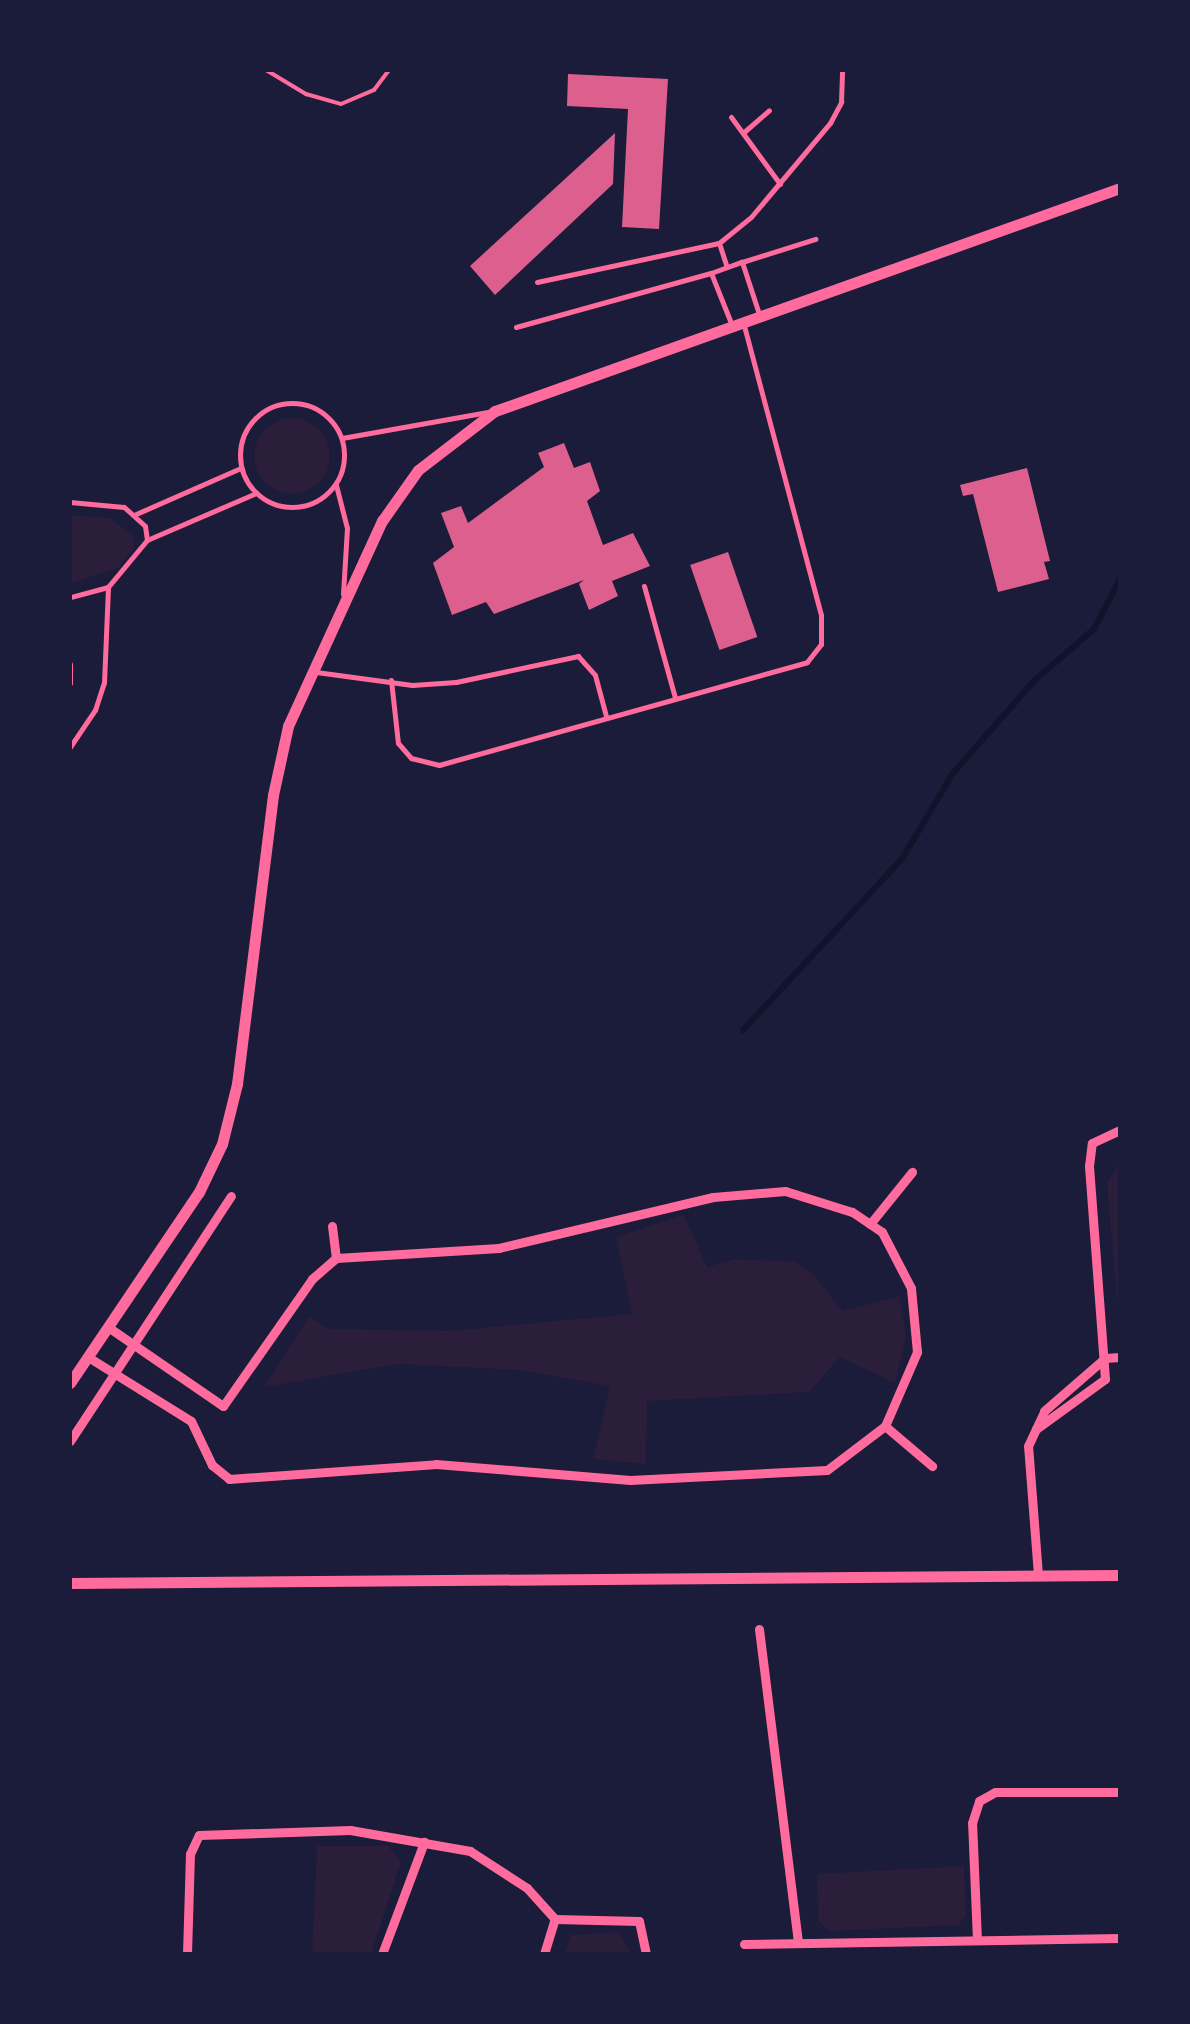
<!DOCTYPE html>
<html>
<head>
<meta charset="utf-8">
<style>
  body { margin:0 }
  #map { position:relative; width:1190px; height:2024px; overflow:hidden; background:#1b1b3a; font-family:"Open Sans",sans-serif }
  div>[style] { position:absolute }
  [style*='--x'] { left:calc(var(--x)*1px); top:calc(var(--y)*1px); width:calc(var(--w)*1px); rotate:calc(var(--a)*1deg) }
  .green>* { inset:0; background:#2a1e3b }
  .round { border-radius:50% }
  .stream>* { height:6px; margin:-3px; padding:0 3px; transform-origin:3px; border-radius:3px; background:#12122b }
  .building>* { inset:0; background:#dd5f8e; transform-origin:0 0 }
  .path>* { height:4px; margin:-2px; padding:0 2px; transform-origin:2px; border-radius:2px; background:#ff6b9d }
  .service>* { height:5px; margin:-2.5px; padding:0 2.5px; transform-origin:2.5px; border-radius:2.5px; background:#ff6b9d }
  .service>.ring { margin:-2.5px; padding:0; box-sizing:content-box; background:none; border:5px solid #ff6b9d; border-radius:50% }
  .minor>* { height:9px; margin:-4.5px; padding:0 4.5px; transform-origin:4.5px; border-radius:4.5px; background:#ff6b9d }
  .tertiary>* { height:11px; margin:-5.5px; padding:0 5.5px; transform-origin:5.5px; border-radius:5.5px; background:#ff6b9d }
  span { translate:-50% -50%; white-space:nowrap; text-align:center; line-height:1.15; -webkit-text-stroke:8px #1b1b3a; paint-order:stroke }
  .frame { position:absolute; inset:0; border:72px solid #1b1b3a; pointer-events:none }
</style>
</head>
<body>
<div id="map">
  <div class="green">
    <i class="round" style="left:254px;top:418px;width:76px;height:76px"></i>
    <i style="clip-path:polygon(70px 515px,110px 518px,135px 538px,133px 551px,118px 568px,70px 583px)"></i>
    <i style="clip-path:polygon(1120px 1162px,1120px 1331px,1107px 1183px)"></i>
    <i style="clip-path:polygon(684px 1215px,707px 1267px,735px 1259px,794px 1262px,812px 1273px,843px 1311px,899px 1296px,906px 1336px,895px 1383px,840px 1357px,809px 1392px,647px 1401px,646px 1464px,593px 1459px,610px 1386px,518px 1370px,398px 1364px,264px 1387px,309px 1317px,328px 1329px,450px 1331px,632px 1314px,616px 1237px)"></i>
    <i style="clip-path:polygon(317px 1846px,388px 1846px,401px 1862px,371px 1954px,312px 1954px)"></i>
    <i style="clip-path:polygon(964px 1866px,966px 1916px,958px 1925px,830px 1931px,818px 1921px,817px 1874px)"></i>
    <i style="clip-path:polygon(618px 1932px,631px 1954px,565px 1954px,571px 1935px)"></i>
  </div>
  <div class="stream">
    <i style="--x:743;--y:1030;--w:233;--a:-47.1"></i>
    <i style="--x:902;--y:859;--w:100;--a:-59.3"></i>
    <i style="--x:953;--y:773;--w:124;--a:-48.6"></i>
    <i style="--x:1035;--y:680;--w:78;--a:-40.8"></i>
    <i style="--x:1094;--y:629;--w:56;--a:-62.5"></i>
  </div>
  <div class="building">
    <i style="clip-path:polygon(568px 74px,668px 79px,659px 229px,622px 227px,628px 109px,567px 106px)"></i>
    <i style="clip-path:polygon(615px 133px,613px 184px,495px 295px,470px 266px)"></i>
    <i style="clip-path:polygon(564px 443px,574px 468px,590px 462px,600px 491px,587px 501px,603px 545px,633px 533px,650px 566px,612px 581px,618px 596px,589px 610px,579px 584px,584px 580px,494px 614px,486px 602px,452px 615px,433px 563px,454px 547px,441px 513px,461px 506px,468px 523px,544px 467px,538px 453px)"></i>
    <i style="clip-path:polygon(1027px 468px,1050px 561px,1044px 562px,1049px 579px,998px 592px,973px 494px,963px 496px,960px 485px)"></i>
    <i style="left:728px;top:552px;width:90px;height:40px;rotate:71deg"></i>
  </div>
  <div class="path">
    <i style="--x:266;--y:70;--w:47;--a:31"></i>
    <i style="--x:306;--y:94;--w:36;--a:16"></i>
    <i style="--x:341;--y:104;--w:36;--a:-23"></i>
    <i style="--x:374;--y:90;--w:25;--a:-53"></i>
  </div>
  <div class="service">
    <i style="--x:731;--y:117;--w:83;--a:53.8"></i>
    <i style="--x:744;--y:132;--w:33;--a:-41"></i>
    <i style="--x:719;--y:243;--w:25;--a:72"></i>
    <i style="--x:537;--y:282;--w:186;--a:-12.1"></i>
    <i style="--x:719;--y:243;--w:41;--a:-39.1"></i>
    <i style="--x:751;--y:217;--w:123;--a:-50"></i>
    <i style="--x:830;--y:123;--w:24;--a:-62"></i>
    <i style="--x:841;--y:102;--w:32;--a:-88"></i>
    <i style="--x:759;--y:314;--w:55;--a:-108.1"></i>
    <i style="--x:742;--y:262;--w:77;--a:-17.5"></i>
    <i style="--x:731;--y:323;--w:54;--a:-111.8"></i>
    <i style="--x:711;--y:273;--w:33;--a:-20"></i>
    <i style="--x:516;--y:327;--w:202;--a:-15.5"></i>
    <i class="ring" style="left:240px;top:403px;width:99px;height:99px"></i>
    <i style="--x:342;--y:438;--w:148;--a:-10.1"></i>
    <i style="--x:336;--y:485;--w:44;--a:75.7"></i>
    <i style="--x:347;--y:528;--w:66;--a:93.5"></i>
    <i style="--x:70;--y:502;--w:54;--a:5.3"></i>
    <i style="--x:124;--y:507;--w:28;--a:42"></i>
    <i style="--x:145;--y:526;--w:14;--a:82"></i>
    <i style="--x:147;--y:540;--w:61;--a:129.7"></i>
    <i style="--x:108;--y:587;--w:39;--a:165"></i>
    <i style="--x:136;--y:514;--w:115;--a:-23.7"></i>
    <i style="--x:147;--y:540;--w:119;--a:-23.3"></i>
    <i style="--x:644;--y:586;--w:116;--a:74.5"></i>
    <i style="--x:70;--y:664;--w:19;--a:90"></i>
    <i style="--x:316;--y:672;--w:97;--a:7.7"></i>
    <i style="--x:412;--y:685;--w:44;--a:-3.9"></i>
    <i style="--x:456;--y:682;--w:125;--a:-12"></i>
    <i style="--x:578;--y:656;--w:25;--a:48"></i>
    <i style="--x:595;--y:675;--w:42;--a:75"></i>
    <i style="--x:391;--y:680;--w:63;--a:83.7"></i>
    <i style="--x:398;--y:743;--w:20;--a:49"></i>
    <i style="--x:411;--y:758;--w:29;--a:14"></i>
    <i style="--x:439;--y:765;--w:382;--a:-15.6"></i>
    <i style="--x:807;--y:662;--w:23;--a:-52"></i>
    <i style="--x:821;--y:644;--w:29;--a:-90"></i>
    <i style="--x:821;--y:615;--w:299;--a:-104.9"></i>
    <i style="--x:70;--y:747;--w:45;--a:-56"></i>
    <i style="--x:95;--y:710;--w:28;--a:-72"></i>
    <i style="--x:104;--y:683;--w:96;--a:-87.6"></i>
  </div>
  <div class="minor">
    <i style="--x:870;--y:1224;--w:67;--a:-51.1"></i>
    <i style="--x:332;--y:1226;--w:32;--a:83"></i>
    <i style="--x:88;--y:1357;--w:121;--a:31.9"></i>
    <i style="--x:191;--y:1421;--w:49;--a:64.5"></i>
    <i style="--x:212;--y:1465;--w:22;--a:39"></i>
    <i style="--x:229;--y:1479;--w:208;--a:-4.1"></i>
    <i style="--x:436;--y:1464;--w:195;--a:4.7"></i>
    <i style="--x:630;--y:1480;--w:197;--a:-2.9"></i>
    <i style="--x:827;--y:1470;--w:73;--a:-37.2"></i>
    <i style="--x:885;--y:1426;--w:81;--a:-66.6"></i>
    <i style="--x:917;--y:1352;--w:64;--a:-95.4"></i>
    <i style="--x:911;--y:1288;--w:63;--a:-117.4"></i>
    <i style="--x:882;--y:1232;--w:36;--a:-146"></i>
    <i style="--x:852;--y:1212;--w:70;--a:-162.6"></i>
    <i style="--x:785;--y:1191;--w:72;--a:175.2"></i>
    <i style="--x:713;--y:1197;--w:220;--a:166.6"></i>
    <i style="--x:499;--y:1248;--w:163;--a:176.5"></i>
    <i style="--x:336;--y:1258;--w:32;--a:139"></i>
    <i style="--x:312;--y:1279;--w:155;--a:125"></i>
    <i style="--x:223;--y:1406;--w:140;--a:-145.5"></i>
    <i style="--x:885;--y:1426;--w:62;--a:40.4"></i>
    <i style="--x:1036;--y:1429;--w:85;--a:-35.9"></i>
    <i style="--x:1105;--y:1379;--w:214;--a:-94.3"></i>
    <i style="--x:1089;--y:1166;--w:23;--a:-83"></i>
    <i style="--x:1092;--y:1143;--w:31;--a:-25"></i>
    <i style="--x:70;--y:1441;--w:293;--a:-56.7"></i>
    <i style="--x:1038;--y:1575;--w:129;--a:-94.4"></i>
    <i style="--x:1028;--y:1446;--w:38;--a:-65"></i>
    <i style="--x:1044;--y:1411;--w:81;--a:-41"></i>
    <i style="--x:1105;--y:1358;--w:15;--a:-4"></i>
    <i style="--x:759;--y:1629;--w:316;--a:82.9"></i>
    <i style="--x:977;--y:1940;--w:117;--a:-92.4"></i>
    <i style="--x:972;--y:1823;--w:23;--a:-72"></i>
    <i style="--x:979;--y:1801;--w:18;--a:-29"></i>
    <i style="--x:995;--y:1792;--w:125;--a:0"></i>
    <i style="--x:744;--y:1944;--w:376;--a:-0.9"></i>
    <i style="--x:187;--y:1954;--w:100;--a:-88.3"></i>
    <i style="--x:190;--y:1854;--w:21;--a:-65"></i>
    <i style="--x:199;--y:1835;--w:151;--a:-1.9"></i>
    <i style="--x:350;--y:1830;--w:122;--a:9.9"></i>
    <i style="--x:470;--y:1851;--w:68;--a:33"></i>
    <i style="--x:527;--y:1888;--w:42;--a:47.9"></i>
    <i style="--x:555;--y:1919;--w:84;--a:1.4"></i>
    <i style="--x:639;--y:1921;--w:34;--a:78"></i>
    <i style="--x:382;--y:1954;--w:120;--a:-69.4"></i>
    <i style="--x:544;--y:1954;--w:37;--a:-73"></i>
  </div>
  <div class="tertiary">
    <i style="--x:70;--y:1383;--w:230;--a:-56"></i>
    <i style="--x:199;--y:1192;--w:53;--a:-64.4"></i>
    <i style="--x:222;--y:1144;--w:62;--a:-76"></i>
    <i style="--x:237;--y:1084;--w:291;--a:-82.9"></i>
    <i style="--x:273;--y:795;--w:71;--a:-77.7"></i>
    <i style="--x:288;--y:726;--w:226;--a:-65.4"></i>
    <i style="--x:382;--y:521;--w:62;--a:-54.8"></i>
    <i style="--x:418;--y:470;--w:97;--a:-37.5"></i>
    <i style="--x:495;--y:411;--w:664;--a:-19.64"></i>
    <i style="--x:70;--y:1583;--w:1050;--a:-0.44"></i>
  </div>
  <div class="frame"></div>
</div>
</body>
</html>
